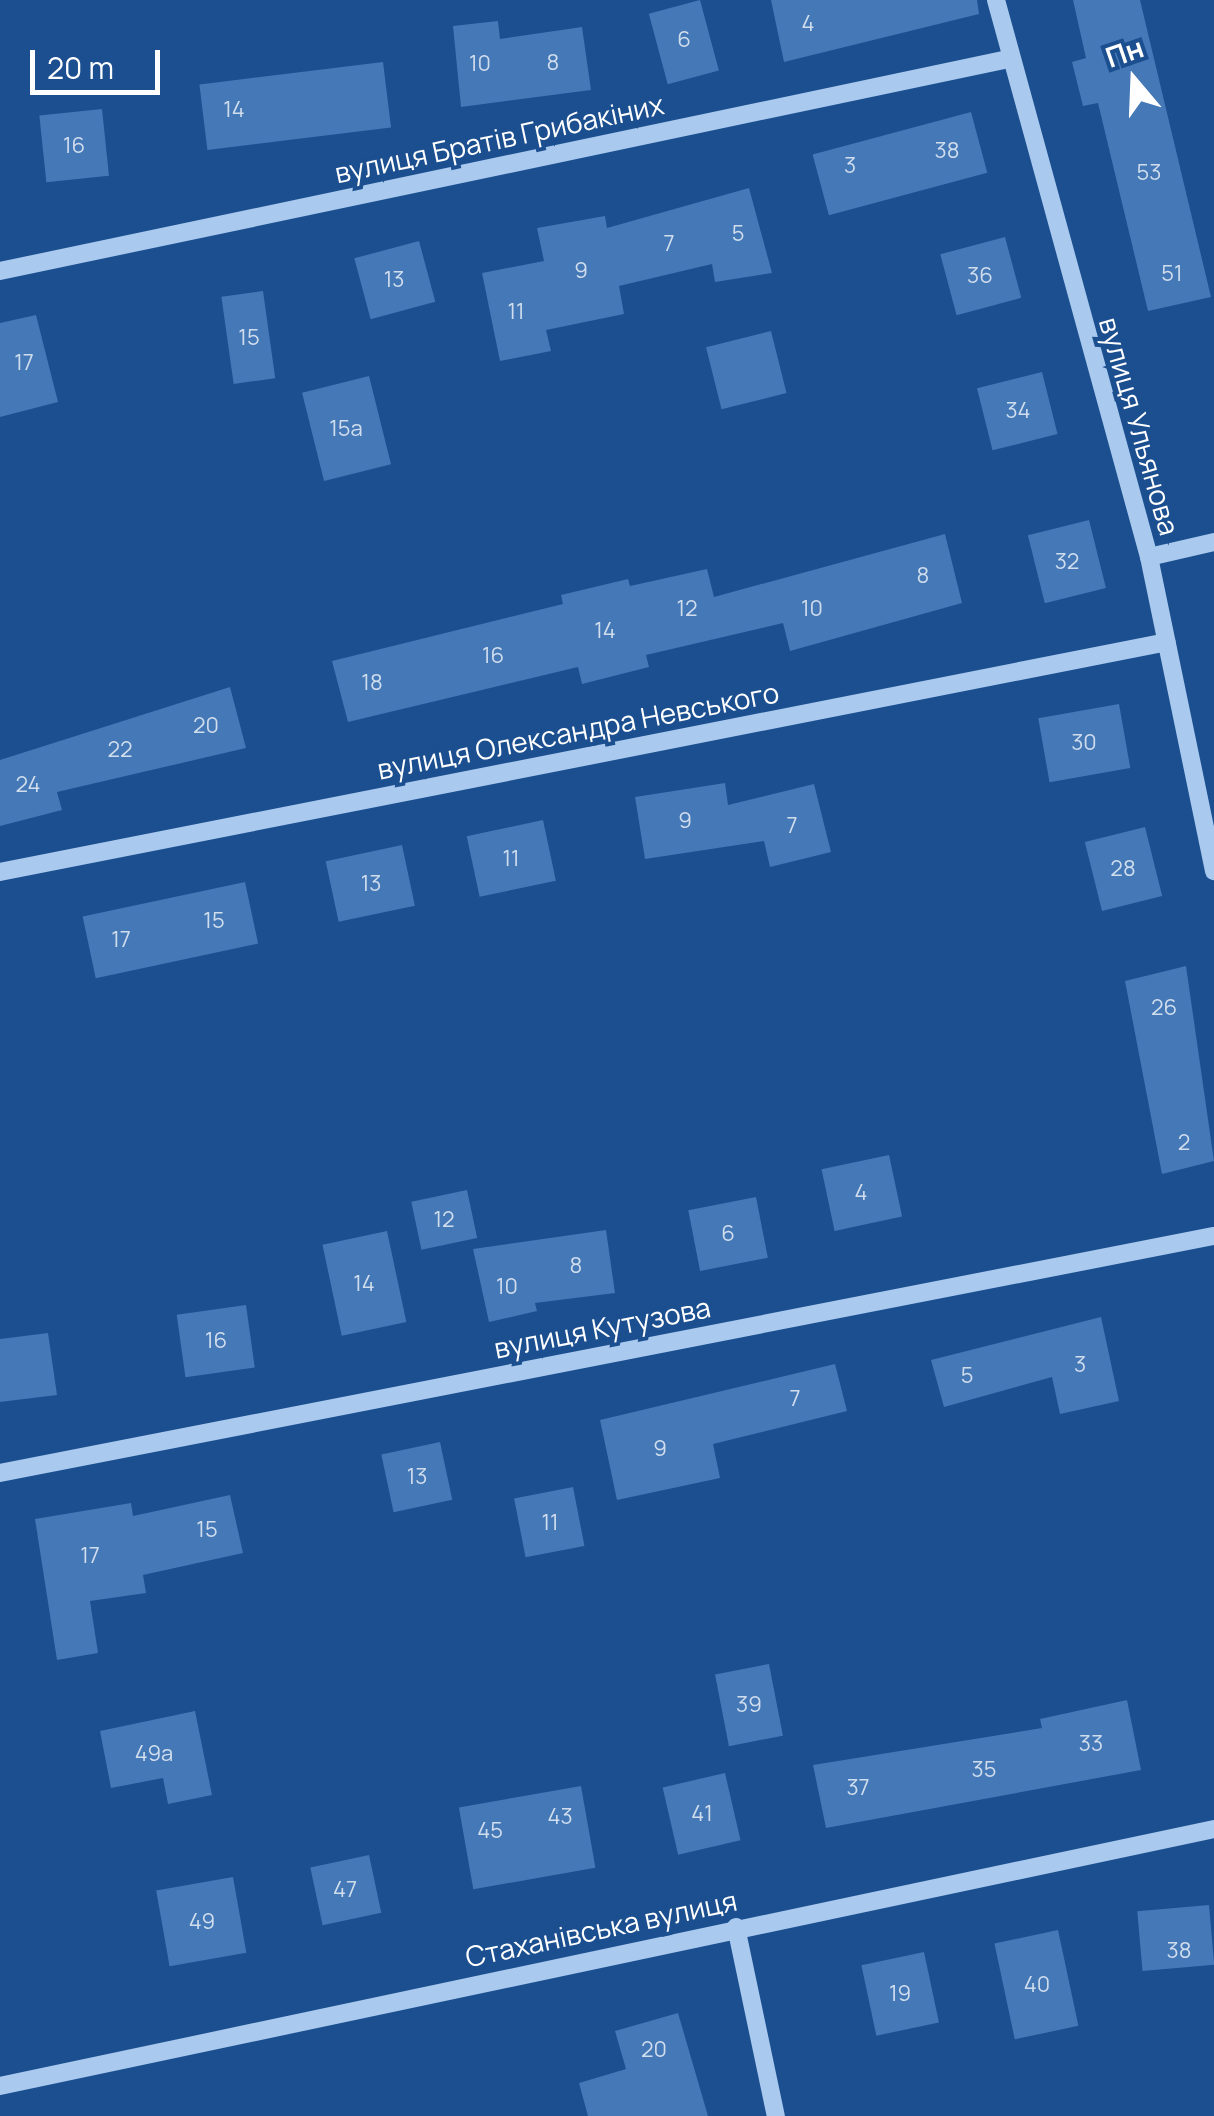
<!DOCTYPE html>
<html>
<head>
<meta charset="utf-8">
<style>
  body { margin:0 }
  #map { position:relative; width:1214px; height:2116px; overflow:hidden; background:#1b4f8f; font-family:Manrope,sans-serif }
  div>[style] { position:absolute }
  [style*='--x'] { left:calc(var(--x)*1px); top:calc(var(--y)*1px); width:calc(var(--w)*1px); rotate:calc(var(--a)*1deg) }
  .building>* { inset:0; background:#4478b7; transform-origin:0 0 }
  .minor>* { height:18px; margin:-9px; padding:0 9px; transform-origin:9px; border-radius:9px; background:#a9c9ee }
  span { translate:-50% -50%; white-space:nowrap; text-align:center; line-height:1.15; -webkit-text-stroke:8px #1b4f8f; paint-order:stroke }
  .number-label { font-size:22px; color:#d0dded }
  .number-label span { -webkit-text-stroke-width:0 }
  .street-label { font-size:28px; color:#fff }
  .north { position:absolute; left:1084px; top:30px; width:100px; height:100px; -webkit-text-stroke:8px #1b4f8f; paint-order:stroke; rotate:341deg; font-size:28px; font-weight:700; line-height:40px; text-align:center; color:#fff }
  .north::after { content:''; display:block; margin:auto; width:35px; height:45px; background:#fff; clip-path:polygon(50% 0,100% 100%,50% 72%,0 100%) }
  .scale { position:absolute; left:30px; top:50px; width:130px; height:45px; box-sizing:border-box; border:5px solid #fff; border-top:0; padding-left:12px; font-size:30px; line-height:35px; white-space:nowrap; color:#fff; -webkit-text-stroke:8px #1b4f8f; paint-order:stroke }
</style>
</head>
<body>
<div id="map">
  <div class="building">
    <i style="left:700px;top:0;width:73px;height:53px;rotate:75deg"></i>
    <i style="clip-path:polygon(771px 0,977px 0,979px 14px,784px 62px)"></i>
    <i style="clip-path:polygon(1073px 0,1140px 0,1211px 297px,1148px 311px,1098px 103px,1083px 106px,1072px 62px,1086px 58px)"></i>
    <i style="clip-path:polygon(498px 21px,500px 39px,582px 27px,591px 90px,461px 107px,453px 26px)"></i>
    <i style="left:383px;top:62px;width:66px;height:185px;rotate:83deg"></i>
    <i style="left:102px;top:109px;width:67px;height:63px;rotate:84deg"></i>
    <i style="left:971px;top:112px;width:63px;height:164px;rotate:75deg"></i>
    <i style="clip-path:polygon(749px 188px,772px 273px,715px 282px,712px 264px,619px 286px,624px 314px,546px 330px,551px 351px,500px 361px,482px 273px,544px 261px,537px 228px,605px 216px,607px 228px)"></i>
    <i style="left:1005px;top:237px;width:63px;height:67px;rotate:75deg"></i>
    <i style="left:419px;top:241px;width:63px;height:67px;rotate:75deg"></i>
    <i style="left:263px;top:291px;width:88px;height:42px;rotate:82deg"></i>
    <i style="clip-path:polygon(36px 315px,58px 402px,0 417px,0 323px)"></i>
    <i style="left:771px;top:331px;width:64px;height:67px;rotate:76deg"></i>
    <i style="left:1042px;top:372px;width:64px;height:67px;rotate:76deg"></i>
    <i style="left:369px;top:376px;width:91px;height:69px;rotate:76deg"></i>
    <i style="left:1089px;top:520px;width:70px;height:63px;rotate:76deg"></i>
    <i style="clip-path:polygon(945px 534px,962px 603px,790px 651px,783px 623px,646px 655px,649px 667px,582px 684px,578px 667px,348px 722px,332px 661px,563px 604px,561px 595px,628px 579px,630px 586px,707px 569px,714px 597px)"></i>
    <i style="clip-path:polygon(230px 687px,246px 748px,57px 792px,62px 810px,0 826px,0 760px)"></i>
    <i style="left:1119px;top:704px;width:65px;height:82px;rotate:80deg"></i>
    <i style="clip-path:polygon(725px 783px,728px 805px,814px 784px,831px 852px,770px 867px,764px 841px,645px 859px,635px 797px)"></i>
    <i style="left:543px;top:820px;width:62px;height:78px;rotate:78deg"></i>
    <i style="left:1145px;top:827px;width:71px;height:62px;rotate:76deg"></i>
    <i style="left:402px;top:845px;width:62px;height:78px;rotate:78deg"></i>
    <i style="left:245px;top:882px;width:63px;height:166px;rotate:78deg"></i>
    <i style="clip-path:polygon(1186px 966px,1214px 1161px,1162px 1174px,1125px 981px)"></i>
    <i style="left:889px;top:1155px;width:63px;height:69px;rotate:78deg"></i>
    <i style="left:467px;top:1190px;width:49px;height:57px;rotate:78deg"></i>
    <i style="left:756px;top:1197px;width:62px;height:69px;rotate:79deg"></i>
    <i style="clip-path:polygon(606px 1230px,615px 1293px,535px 1303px,537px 1311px,489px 1322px,473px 1249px)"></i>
    <i style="left:387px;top:1231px;width:93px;height:66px;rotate:78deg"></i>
    <i style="left:246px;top:1305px;width:63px;height:70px;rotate:82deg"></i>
    <i style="clip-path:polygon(1101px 1317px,1119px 1401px,1060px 1414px,1052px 1377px,944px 1407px,931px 1360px)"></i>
    <i style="clip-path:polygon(48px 1333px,57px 1395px,0 1402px,0 1339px)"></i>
    <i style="clip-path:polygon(835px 1364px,847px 1411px,713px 1444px,720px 1478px,617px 1500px,600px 1420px)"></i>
    <i style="left:440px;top:1442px;width:59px;height:60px;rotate:78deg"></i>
    <i style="left:573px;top:1487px;width:60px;height:60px;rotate:79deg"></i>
    <i style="clip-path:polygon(230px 1495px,243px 1553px,143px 1575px,146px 1593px,90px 1601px,98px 1653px,57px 1660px,35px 1519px,131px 1503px,133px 1516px)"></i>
    <i style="left:769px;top:1664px;width:73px;height:55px;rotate:79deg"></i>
    <i style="clip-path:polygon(1127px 1700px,1141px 1770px,826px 1828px,813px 1765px,1042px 1728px,1040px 1719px)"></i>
    <i style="clip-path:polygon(195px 1711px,212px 1795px,168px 1804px,163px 1778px,111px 1788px,100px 1731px)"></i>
    <i style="left:725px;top:1773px;width:69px;height:64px;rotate:77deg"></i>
    <i style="left:581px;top:1786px;width:83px;height:124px;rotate:80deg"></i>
    <i style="left:369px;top:1855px;width:59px;height:60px;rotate:78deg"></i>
    <i style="left:233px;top:1877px;width:77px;height:78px;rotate:80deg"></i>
    <i style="left:1209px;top:1905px;width:60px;height:72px;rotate:85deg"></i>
    <i style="left:1058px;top:1930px;width:98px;height:65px;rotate:78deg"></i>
    <i style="left:924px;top:1952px;width:72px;height:64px;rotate:78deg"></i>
    <i style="clip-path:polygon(678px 2013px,708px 2116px,588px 2116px,579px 2083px,626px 2069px,615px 2031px)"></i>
  </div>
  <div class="minor">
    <i style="--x:996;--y:0;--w:578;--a:74.64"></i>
    <i style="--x:1149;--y:557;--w:321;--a:78.3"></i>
    <i style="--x:0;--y:271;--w:1031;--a:-11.87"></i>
    <i style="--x:1149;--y:557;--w:67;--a:-13"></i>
    <i style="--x:0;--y:872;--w:1189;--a:-11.15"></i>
    <i style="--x:0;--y:1473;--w:1237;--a:-11.05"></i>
    <i style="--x:736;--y:1927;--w:193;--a:78.1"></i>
    <i style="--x:0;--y:2086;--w:1241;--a:-11.95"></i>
  </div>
  <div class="number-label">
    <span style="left:808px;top:24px">4</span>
    <span style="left:684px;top:40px">6</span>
    <span style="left:553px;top:63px">8</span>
    <span style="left:480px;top:64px">10</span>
    <span style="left:234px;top:110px">14</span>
    <span style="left:74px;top:146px">16</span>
    <span style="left:947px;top:151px">38</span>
    <span style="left:850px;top:166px">3</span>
    <span style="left:1149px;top:173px">53</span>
    <span style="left:738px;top:234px">5</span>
    <span style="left:669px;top:244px">7</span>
    <span style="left:581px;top:271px">9</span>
    <span style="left:1172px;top:274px">51</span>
    <span style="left:980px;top:276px">36</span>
    <span style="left:394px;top:280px">13</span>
    <span style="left:516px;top:312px">11</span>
    <span style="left:249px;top:338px">15</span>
    <span style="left:24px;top:363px">17</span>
    <span style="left:1018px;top:411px">34</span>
    <span style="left:346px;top:429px">15а</span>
    <span style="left:1067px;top:562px">32</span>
    <span style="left:923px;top:576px">8</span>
    <span style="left:687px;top:609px">12</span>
    <span style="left:812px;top:609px">10</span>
    <span style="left:605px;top:631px">14</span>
    <span style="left:493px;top:656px">16</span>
    <span style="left:372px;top:683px">18</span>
    <span style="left:206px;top:726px">20</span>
    <span style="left:1084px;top:743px">30</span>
    <span style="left:120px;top:750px">22</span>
    <span style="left:28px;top:785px">24</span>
    <span style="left:685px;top:821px">9</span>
    <span style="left:792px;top:826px">7</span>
    <span style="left:511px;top:859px">11</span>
    <span style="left:1123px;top:869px">28</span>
    <span style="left:371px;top:884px">13</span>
    <span style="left:214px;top:921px">15</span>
    <span style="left:121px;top:940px">17</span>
    <span style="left:1164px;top:1008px">26</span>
    <span style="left:1184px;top:1143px">2</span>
    <span style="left:861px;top:1193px">4</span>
    <span style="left:444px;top:1220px">12</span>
    <span style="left:728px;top:1234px">6</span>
    <span style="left:576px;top:1266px">8</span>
    <span style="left:364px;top:1284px">14</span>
    <span style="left:507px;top:1287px">10</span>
    <span style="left:216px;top:1341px">16</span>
    <span style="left:1080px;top:1365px">3</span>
    <span style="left:967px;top:1376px">5</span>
    <span style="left:795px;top:1399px">7</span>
    <span style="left:660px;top:1449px">9</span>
    <span style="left:417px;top:1477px">13</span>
    <span style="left:550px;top:1523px">11</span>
    <span style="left:207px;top:1530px">15</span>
    <span style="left:90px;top:1556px">17</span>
    <span style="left:749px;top:1705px">39</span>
    <span style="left:1091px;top:1744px">33</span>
    <span style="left:154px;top:1754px">49а</span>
    <span style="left:984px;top:1770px">35</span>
    <span style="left:858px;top:1788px">37</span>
    <span style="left:702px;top:1814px">41</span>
    <span style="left:560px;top:1817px">43</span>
    <span style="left:490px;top:1831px">45</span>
    <span style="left:345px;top:1890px">47</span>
    <span style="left:202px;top:1922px">49</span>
    <span style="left:1179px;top:1951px">38</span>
    <span style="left:1037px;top:1985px">40</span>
    <span style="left:900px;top:1994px">19</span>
    <span style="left:654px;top:2050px">20</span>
  </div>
  <div class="street-label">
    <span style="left:499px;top:138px;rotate:-12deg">вулиця Братів Грибакіних</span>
    <span style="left:1140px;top:426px;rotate:74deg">вулиця Ульянова</span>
    <span style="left:578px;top:730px;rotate:-11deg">вулиця Олександра Невського</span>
    <span style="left:602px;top:1327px;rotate:-11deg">вулиця Кутузова</span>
    <span style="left:601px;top:1928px;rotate:-12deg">Стаханівська вулиця</span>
  </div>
  <div class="north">Пн</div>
  <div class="scale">20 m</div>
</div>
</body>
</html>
